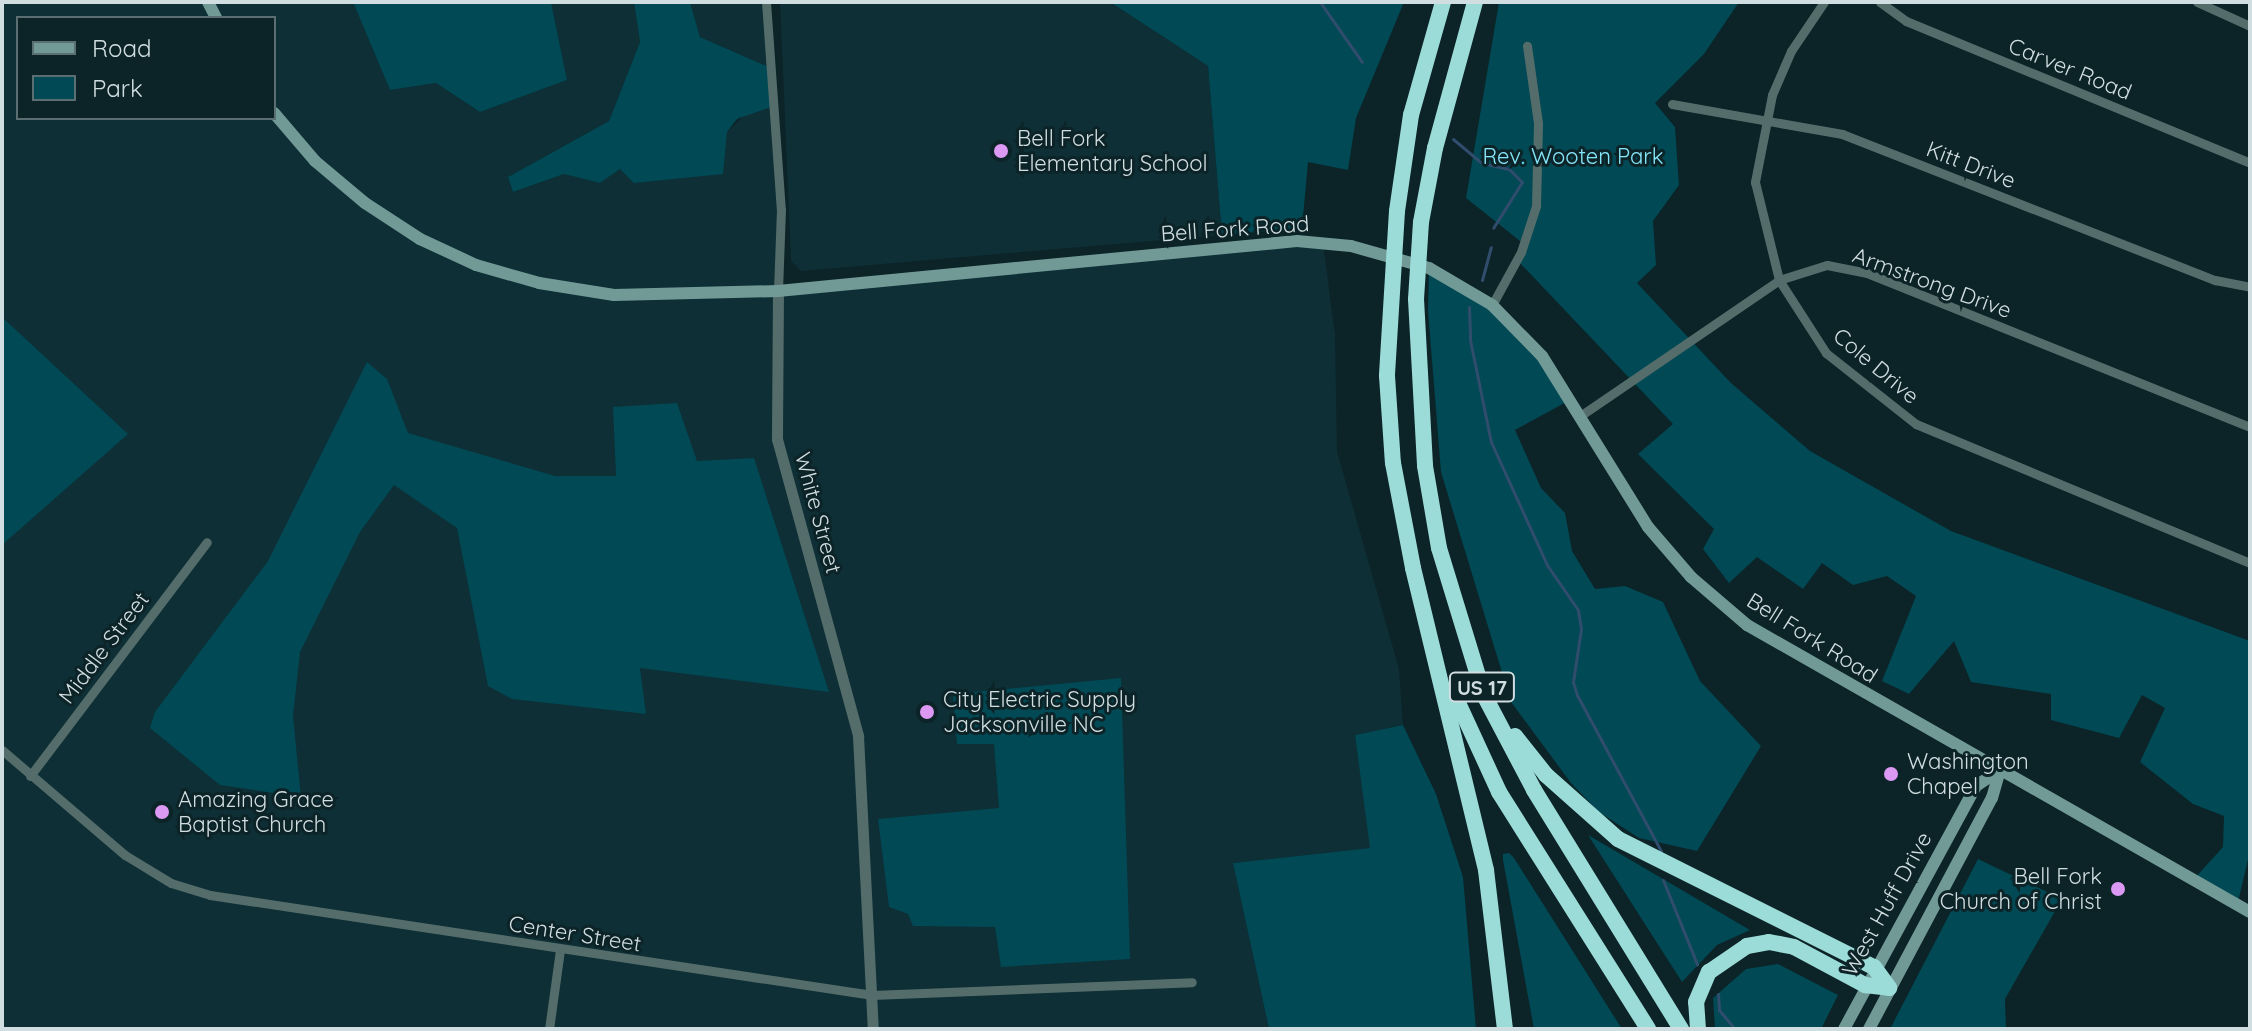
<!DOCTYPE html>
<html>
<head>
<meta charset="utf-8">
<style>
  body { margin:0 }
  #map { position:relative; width:2252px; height:1031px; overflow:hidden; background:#0c2327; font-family:Quicksand,sans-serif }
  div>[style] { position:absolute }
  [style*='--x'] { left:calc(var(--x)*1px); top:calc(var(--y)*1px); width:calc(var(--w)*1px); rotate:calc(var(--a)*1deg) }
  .built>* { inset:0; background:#0e2f35 }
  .green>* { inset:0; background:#014954 }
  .stream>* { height:3px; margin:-1.5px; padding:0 1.5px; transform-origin:1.5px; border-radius:1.5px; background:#314d6e }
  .minor>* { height:9px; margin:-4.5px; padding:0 4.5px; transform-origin:4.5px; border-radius:4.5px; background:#546d6b }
  .tertiary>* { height:11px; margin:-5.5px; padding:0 5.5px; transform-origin:5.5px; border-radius:5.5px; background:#546d6b }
  .secondary>* { height:12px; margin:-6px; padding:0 6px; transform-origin:6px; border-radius:6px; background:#719a97 }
  .motorway>* { height:16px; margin:-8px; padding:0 8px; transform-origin:8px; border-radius:8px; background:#9cdcd8 }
  .dots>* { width:22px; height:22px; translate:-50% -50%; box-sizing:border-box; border:4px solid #0c2327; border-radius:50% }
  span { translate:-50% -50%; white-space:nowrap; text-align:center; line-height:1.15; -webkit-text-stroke:6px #0c2327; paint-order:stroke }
  .shield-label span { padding:2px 6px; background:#0c2327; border:2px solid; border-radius:6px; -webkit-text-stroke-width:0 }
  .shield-label { font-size:20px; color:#d1dee1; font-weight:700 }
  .street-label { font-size:22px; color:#d1dee1 }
  .poi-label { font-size:22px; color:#d1dee1 }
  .left { translate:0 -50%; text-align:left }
  .right { translate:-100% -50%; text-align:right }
  .park-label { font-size:22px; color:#85e6f9 }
  .frame { position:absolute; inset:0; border:4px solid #d1dee1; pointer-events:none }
  .legend { position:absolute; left:16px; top:16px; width:260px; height:104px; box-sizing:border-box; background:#0c2327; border:2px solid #5b6e71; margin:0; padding:10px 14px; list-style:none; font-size:24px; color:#d1dee1 }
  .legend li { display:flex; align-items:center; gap:16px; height:40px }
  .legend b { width:40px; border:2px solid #5b6e71 }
</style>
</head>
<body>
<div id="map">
  <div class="built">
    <i style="clip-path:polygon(evenodd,2px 2px,353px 2px,390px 90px,436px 83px,480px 112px,567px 80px,551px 2px,634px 2px,640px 42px,609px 121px,508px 177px,513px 192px,564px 174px,600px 183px,620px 169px,727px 132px,750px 110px,774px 106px,781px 209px,778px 290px,1323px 243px,1335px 334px,1337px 451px,1399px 669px,1403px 725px,1355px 735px,1371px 848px,1233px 863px,1269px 1029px,2px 1029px,2px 2px,18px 18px,274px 18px,274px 118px,18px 118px,18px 18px)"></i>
    <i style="clip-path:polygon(690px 2px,766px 2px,771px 68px,700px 37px)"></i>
    <i style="clip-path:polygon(780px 2px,1110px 2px,1208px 66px,1222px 235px,801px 271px,791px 261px)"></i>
  </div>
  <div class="green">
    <i style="clip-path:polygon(353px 2px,551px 2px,567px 80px,480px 112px,436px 83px,390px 90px)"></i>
    <i style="clip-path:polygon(634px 2px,690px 2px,700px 37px,771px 68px,774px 106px,737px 119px,727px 132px,723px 174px,634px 183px,620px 169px,600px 183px,564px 174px,513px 192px,508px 177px,609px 121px,640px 42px)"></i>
    <i style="clip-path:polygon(1110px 2px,1404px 2px,1356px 118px,1348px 170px,1308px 162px,1302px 228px,1222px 235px,1208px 66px)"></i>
    <i style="clip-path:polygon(1499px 2px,1739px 2px,1704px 54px,1655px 103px,1675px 127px,1679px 185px,1653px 221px,1656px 265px,1637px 283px,1731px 383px,1810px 451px,1951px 531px,2250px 641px,2250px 851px,2238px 902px,2193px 880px,2223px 847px,2224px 816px,2193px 804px,2140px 762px,2165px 708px,2142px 695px,2119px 738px,2051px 720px,2051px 694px,1971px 682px,1954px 641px,1909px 694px,1882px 681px,1916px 596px,1887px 576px,1853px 585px,1822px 563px,1803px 589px,1757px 557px,1729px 583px,1703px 549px,1714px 529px,1638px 454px,1673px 424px,1517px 260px,1525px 245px,1466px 198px)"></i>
    <i style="clip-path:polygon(1429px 268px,1492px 305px,1542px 356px,1570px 400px,1515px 430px,1541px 488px,1565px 513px,1572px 551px,1595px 589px,1625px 586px,1663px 602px,1700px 681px,1761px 746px,1697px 851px,1639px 838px,1599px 812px,1571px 783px,1511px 702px,1441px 472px,1428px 311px)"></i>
    <i style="clip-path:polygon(2px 317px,128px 434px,2px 545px)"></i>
    <i style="clip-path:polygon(367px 362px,387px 379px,408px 433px,555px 476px,616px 476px,613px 407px,677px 403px,697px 461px,754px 458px,829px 692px,640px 668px,646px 714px,512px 699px,488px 686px,457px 528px,394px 485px,360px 532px,300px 652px,293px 716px,301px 797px,220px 785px,150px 728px,155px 712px,268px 561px)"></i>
    <i style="clip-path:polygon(1121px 678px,1130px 959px,1001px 967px,995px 927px,913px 926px,908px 914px,889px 907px,878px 819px,999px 808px,994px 744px,957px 744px,953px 694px)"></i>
    <i style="clip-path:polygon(1403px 725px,1436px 794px,1463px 877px,1476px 1029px,1269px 1029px,1233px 863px,1370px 848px,1355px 735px)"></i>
    <i style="clip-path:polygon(1588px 835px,1750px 930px,1717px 945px,1682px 982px)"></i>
    <i style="clip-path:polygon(1509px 853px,1514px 858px,1622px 1029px,1534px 1029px,1503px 860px,1503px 854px)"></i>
    <i style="clip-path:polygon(1978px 859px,2062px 899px,2005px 999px,2006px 1029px,1890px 1029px)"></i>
    <i style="clip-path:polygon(1778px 964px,1838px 995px,1821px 1029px,1715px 1029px,1713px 998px,1746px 969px)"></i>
  </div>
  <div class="stream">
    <i style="--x:1320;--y:2;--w:73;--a:55"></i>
    <i style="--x:1453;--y:139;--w:38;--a:40"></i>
    <i style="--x:1482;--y:163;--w:28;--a:13"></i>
    <i style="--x:1509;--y:169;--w:18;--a:45"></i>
    <i style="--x:1522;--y:182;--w:54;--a:122.2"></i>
    <i style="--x:1482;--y:280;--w:34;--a:-75"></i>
    <i style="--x:1469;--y:307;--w:33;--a:88"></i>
    <i style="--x:1470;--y:340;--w:104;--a:78.4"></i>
    <i style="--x:1491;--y:442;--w:135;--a:65.5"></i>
    <i style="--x:1547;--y:565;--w:55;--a:55.4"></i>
    <i style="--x:1578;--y:610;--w:19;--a:81"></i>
    <i style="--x:1581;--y:629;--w:54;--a:98.6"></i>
    <i style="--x:1573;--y:682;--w:14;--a:73"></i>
    <i style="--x:1577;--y:695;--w:177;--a:61.7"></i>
    <i style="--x:1663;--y:880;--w:91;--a:68"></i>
    <i style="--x:1718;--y:994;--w:16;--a:86"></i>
    <i style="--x:1719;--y:1010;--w:25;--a:50"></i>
  </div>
  <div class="minor">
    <i style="--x:766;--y:2;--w:208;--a:85.9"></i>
    <i style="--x:781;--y:209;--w:82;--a:92.1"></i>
    <i style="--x:1824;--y:2;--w:59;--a:124"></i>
    <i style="--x:1791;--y:51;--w:48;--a:113.4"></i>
    <i style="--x:1772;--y:95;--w:89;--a:101.1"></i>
    <i style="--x:1755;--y:182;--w:101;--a:76.2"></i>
    <i style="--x:1779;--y:280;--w:87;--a:57.2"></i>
    <i style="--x:1826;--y:353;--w:115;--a:38.3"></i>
    <i style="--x:1916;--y:424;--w:362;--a:22.6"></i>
    <i style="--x:1880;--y:2;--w:32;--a:36"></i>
    <i style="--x:1906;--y:21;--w:372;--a:22.4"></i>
    <i style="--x:2197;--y:2;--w:58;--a:24.4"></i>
    <i style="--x:1672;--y:104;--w:173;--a:10"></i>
    <i style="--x:1842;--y:134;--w:401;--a:21.4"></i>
    <i style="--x:2215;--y:280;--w:36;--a:11"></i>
    <i style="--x:1492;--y:305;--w:60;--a:-61.3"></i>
    <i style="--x:1521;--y:252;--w:48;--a:-71.9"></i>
    <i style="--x:1536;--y:206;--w:83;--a:-88.6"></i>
    <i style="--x:1538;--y:123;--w:78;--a:-98.1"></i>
    <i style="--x:1580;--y:416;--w:241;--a:-34.3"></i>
    <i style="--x:1779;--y:280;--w:50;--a:-17.4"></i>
    <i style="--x:1827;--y:265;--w:41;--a:11.3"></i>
    <i style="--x:1867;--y:273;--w:413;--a:21.9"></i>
    <i style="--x:2;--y:750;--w:162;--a:40.5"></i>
    <i style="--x:125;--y:855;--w:54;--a:31.3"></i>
    <i style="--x:171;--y:883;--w:41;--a:17.1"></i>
    <i style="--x:210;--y:895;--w:670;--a:8.59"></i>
    <i style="--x:872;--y:995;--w:320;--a:-2.3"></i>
    <i style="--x:30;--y:776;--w:293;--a:-52.9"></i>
    <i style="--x:549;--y:1029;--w:80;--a:-82.1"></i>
  </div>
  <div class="tertiary">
    <i style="--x:778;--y:291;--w:148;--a:90.4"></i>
    <i style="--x:777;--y:439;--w:308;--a:74.7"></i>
    <i style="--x:858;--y:736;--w:293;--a:87.1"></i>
  </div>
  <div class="secondary">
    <i style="--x:208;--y:2;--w:18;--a:63"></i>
    <i style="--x:274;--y:113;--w:63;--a:49.5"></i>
    <i style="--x:315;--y:161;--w:65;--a:40"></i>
    <i style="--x:365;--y:203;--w:66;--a:33.2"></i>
    <i style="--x:420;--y:239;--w:62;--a:24.9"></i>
    <i style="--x:476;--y:265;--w:66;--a:15.9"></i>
    <i style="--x:539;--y:283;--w:76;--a:9.1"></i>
    <i style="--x:614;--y:295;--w:164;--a:-1.4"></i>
    <i style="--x:778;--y:291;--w:521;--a:-5.5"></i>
    <i style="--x:1297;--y:241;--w:54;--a:5.3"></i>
    <i style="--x:1351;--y:246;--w:81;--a:15.8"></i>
    <i style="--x:1429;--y:268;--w:73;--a:30.4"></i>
    <i style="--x:1492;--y:305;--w:71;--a:45.6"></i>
    <i style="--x:1542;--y:356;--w:201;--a:58.2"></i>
    <i style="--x:1648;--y:527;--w:66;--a:49.3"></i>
    <i style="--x:1691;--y:577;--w:74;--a:40.6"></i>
    <i style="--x:1747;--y:625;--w:579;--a:29.71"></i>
    <i style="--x:1844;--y:1029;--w:277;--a:-61.5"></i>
    <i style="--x:1976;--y:786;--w:29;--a:-34"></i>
    <i style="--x:1869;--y:1029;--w:262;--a:-62"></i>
    <i style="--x:1992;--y:798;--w:29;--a:-74"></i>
  </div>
  <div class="motorway">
    <i style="--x:1443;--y:2;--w:117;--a:105.8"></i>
    <i style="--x:1411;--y:115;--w:97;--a:98.3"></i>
    <i style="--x:1397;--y:211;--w:165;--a:93.5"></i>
    <i style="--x:1387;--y:376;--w:87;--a:86.1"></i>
    <i style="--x:1393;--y:463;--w:107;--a:79.2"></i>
    <i style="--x:1413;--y:568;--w:311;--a:76.4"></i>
    <i style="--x:1486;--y:870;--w:160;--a:83.2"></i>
    <i style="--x:1475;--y:2;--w:151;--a:105.3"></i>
    <i style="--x:1435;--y:148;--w:75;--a:100.7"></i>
    <i style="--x:1421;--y:222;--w:77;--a:93.7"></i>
    <i style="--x:1416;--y:299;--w:167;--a:86.9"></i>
    <i style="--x:1425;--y:466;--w:83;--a:80.3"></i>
    <i style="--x:1439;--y:548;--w:154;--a:73"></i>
    <i style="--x:1484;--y:695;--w:107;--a:62.2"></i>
    <i style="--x:1534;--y:790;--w:281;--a:58.4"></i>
    <i style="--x:1454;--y:694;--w:108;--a:65.3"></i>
    <i style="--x:1499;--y:792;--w:280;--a:57.8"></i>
    <i style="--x:1515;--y:736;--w:50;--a:51.5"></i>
    <i style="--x:1546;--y:775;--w:96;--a:41.6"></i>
    <i style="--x:1618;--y:839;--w:286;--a:26.6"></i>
    <i style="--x:1874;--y:967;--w:26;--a:54"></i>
    <i style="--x:1698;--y:1029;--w:27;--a:-94"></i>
    <i style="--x:1696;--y:1002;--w:33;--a:-67"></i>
    <i style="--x:1709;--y:972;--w:46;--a:-34.4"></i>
    <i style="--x:1747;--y:946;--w:22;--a:-10"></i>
    <i style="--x:1769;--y:942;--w:25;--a:11"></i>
    <i style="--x:1794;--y:947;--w:81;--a:28.2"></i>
    <i style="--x:1865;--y:985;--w:24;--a:7"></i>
  </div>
  <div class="dots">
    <i style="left:1001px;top:151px;background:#dc99f4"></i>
    <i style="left:927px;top:712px;background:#dc99f4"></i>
    <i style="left:1891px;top:774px;background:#dc99f4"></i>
    <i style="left:162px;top:812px;background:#dc99f4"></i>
    <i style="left:2118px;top:889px;background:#dc99f4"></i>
  </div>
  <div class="shield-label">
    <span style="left:1482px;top:687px">US 17</span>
  </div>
  <div class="street-label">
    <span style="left:2070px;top:69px;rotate:22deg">Carver Road</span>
    <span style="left:1971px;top:165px;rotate:21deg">Kitt Drive</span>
    <span style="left:1235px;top:229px;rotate:-4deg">Bell Fork Road</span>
    <span style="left:1932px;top:283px;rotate:20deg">Armstrong Drive</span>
    <span style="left:1876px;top:366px;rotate:40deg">Cole Drive</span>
    <span style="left:818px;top:513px;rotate:75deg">White Street</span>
    <span style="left:1812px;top:638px;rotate:32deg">Bell Fork Road</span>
    <span style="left:104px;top:648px;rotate:-53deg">Middle Street</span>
    <span style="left:1887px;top:904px;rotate:-61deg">West Huff Drive</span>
    <span style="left:575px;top:934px;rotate:9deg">Center Street</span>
  </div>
  <div class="poi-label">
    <span class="left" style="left:1017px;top:151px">Bell Fork<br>Elementary School</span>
    <span class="left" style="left:943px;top:712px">City Electric Supply<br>Jacksonville NC</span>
    <span class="left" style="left:1907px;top:774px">Washington<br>Chapel</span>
    <span class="left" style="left:178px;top:812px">Amazing Grace<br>Baptist Church</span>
    <span class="right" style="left:2102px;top:889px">Bell Fork<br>Church of Christ</span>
  </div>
  <div class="park-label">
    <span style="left:1573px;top:157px">Rev. Wooten Park</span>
  </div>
  <div class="frame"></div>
  <ul class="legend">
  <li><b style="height:10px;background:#719a97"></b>Road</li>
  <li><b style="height:22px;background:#014954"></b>Park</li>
  </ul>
</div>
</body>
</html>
